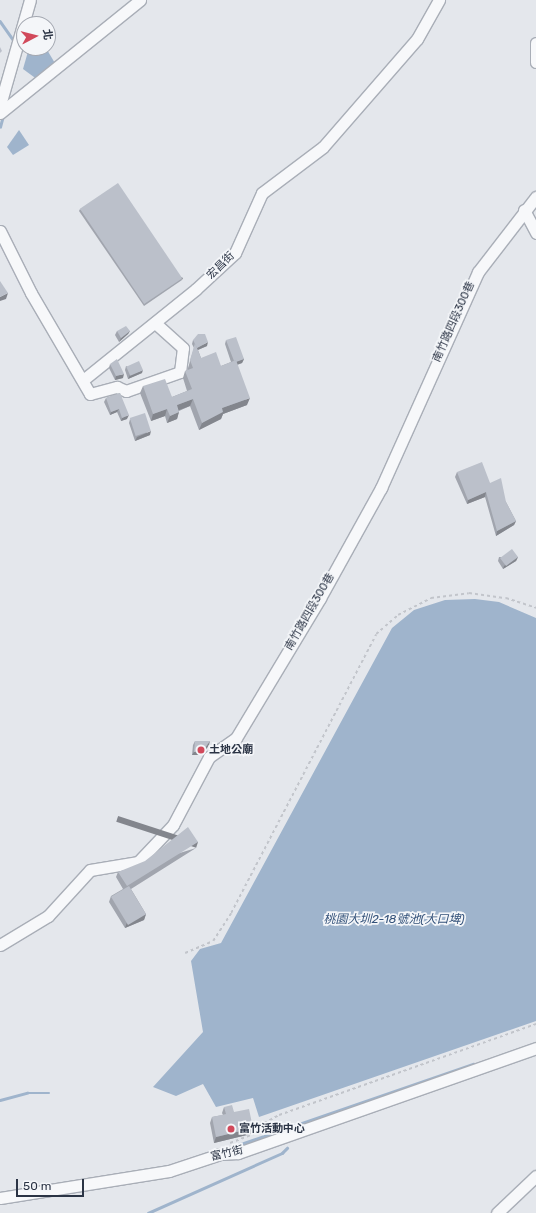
<!DOCTYPE html>
<html>
<head>
<meta charset="utf-8">
<style>
  body { margin:0 }
  #map { position:relative; width:536px; height:1213px; overflow:hidden; background:#e4e7ec; font-family:Rubik,"Noto Sans TC",sans-serif }
  div>[style] { position:absolute }
  [style*='--x'] { left:calc(var(--x)*1px); top:calc(var(--y)*1px); width:calc(var(--w)*1px); rotate:calc(var(--a)*1deg) }
  .water>* { inset:0; background:#9fb4cc }
  .stream>* { height:2.5px; margin:-1.25px; padding:0 1.25px; transform-origin:1.25px; border-radius:1.25px; background:#9fb4cc }
  .path>* { height:1.5px; margin-top:-0.75px; transform-origin:0; background:repeating-linear-gradient(90deg,#c2c5cb 0 3px,transparent 0 6px) }
  .roads { filter:drop-shadow(1px 0 #a9aeb7) drop-shadow(-1px 0 #a9aeb7) drop-shadow(0 1px #a9aeb7) drop-shadow(0 -1px #a9aeb7) }
  .minor>* { height:11px; margin:-5.5px; padding:0 5.5px; transform-origin:5.5px; border-radius:5.5px; background:#f7f8fa }
  .wall>* { inset:0; background:#a1a5ae }
  .shaded-wall>* { inset:0; background:#83868d; transform-origin:0 0 }
  .building>* { inset:0; background:#bbc0ca; transform-origin:0 0 }
  .dots>* { width:11px; height:11px; translate:-50% -50%; box-sizing:border-box; border:2px solid #f4f6f9; border-radius:50% }
  span { translate:-50% -50%; white-space:nowrap; text-align:center; line-height:1.15; -webkit-text-stroke:3.5px #f4f6f9; paint-order:stroke }
  .street-label { font-size:11px; color:#2b3445 }
  .poi-label { font-size:11px; color:#2b3445; font-weight:700 }
  .left { translate:0 -50%; text-align:left }
  .water-label { font-size:12px; color:#34527a; font-style:italic }
  .north { position:absolute; left:16px; top:16px; width:40px; height:40px; box-sizing:border-box; background:#f4f6f9; border:1px solid #a4a8b1; border-radius:50%; rotate:83deg; font-size:11px; font-weight:700; line-height:16px; text-align:center; color:#2b3445 }
  .north::after { content:''; display:block; margin:auto; width:14px; height:18px; background:#d1495b; clip-path:polygon(50% 0,100% 100%,50% 72%,0 100%) }
  .scale { position:absolute; left:16px; top:1179px; width:68px; height:18px; box-sizing:border-box; border:2px solid #2b3445; border-top:0; padding-left:5px; font-size:12px; line-height:14px; white-space:nowrap; color:#2b3445; -webkit-text-stroke:3px #f4f6f9; paint-order:stroke }
</style>
</head>
<body>
<div id="map">
  <div class="water">
    <i style="clip-path:polygon(29px 48px,46px 48px,56px 65px,38px 80px,23px 69px)"></i>
    <i style="clip-path:polygon(19px 130px,29px 145px,13px 155px,7px 147px)"></i>
    <i style="clip-path:polygon(475px 599px,499px 602px,536px 618px,536px 1021px,259px 1117px,253px 1098px,216px 1107px,203px 1084px,176px 1096px,153px 1087px,203px 1032px,191px 961px,200px 949px,221px 943px,392px 628px,414px 610px,445px 600px)"></i>
  </div>
  <div class="stream">
    <i style="--x:0;--y:21;--w:24;--a:55"></i>
    <i style="--x:0;--y:127;--w:11;--a:-75"></i>
    <i style="--x:0;--y:1100;--w:28;--a:-15"></i>
    <i style="--x:27;--y:1093;--w:22;--a:0"></i>
    <i style="--x:235;--y:1146;--w:252;--a:-19"></i>
    <i style="--x:148;--y:1213;--w:147;--a:-24.1"></i>
    <i style="--x:282;--y:1153;--w:7;--a:-45"></i>
  </div>
  <div class="path">
    <i style="--x:185;--y:953;--w:30;--a:-23"></i>
    <i style="--x:213;--y:941;--w:33;--a:-57"></i>
    <i style="--x:231;--y:913;--w:314;--a:-62.5"></i>
    <i style="--x:376;--y:634;--w:29;--a:-41"></i>
    <i style="--x:398;--y:615;--w:37;--a:-27"></i>
    <i style="--x:431;--y:598;--w:38;--a:-7"></i>
    <i style="--x:469;--y:593;--w:37;--a:8"></i>
    <i style="--x:506;--y:598;--w:32;--a:18"></i>
    <i style="--x:230;--y:1143;--w:25;--a:-21"></i>
    <i style="--x:253;--y:1134;--w:10;--a:-53"></i>
    <i style="--x:259;--y:1126;--w:23;--a:-29"></i>
    <i style="--x:279;--y:1115;--w:273;--a:-19.5"></i>
  </div>
  <div class="roads">
    <div class="minor">
      <i style="--x:536;--y:43;--w:19;--a:90"></i>
      <i style="--x:0;--y:105;--w:109;--a:-74.1"></i>
      <i style="--x:0;--y:113;--w:180;--a:-38.9"></i>
      <i style="--x:524;--y:210;--w:26;--a:62"></i>
      <i style="--x:0;--y:231;--w:69;--a:63.4"></i>
      <i style="--x:31;--y:293;--w:117;--a:59.7"></i>
      <i style="--x:90;--y:394;--w:28;--a:-15"></i>
      <i style="--x:117;--y:387;--w:10;--a:24"></i>
      <i style="--x:126;--y:391;--w:57;--a:-19.4"></i>
      <i style="--x:180;--y:372;--w:24;--a:-83"></i>
      <i style="--x:183;--y:348;--w:38;--a:-138"></i>
      <i style="--x:83;--y:380;--w:145;--a:-38.8"></i>
      <i style="--x:196;--y:289;--w:53;--a:-42.7"></i>
      <i style="--x:235;--y:253;--w:66;--a:-65.8"></i>
      <i style="--x:262;--y:193;--w:76;--a:-37"></i>
      <i style="--x:323;--y:147;--w:143;--a:-49"></i>
      <i style="--x:417;--y:39;--w:45;--a:-60.6"></i>
      <i style="--x:0;--y:945;--w:56;--a:-31.1"></i>
      <i style="--x:48;--y:916;--w:62;--a:-47.6"></i>
      <i style="--x:90;--y:870;--w:49;--a:-9.5"></i>
      <i style="--x:138;--y:862;--w:51;--a:-46.6"></i>
      <i style="--x:173;--y:825;--w:77;--a:-62.1"></i>
      <i style="--x:209;--y:757;--w:33;--a:-35"></i>
      <i style="--x:236;--y:738;--w:163;--a:-59"></i>
      <i style="--x:320;--y:598;--w:126;--a:-61"></i>
      <i style="--x:381;--y:488;--w:237;--a:-65.8"></i>
      <i style="--x:478;--y:272;--w:95;--a:-52.3"></i>
      <i style="--x:0;--y:1198;--w:171;--a:-9.1"></i>
      <i style="--x:169;--y:1171;--w:54;--a:-18.4"></i>
      <i style="--x:220;--y:1154;--w:18;--a:-3"></i>
      <i style="--x:238;--y:1153;--w:316;--a:-19.4"></i>
      <i style="--x:497;--y:1213;--w:54;--a:-43.5"></i>
    </div>
  </div>
  <div class="wall">
    <i style="clip-path:polygon(80px 209px,182px 280px,144px 306px,79px 211px)"></i>
    <i style="clip-path:polygon(117px 331px,130px 331px,128px 334px,119px 342px,115px 335px)"></i>
    <i style="clip-path:polygon(193px 340px,207px 346px,198px 350px,201px 358px,221px 366px,231px 362px,225px 344px,226px 340px,244px 359px,242px 363px,237px 365px,247px 405px,223px 414px,221px 419px,199px 430px,190px 406px,179px 411px,177px 419px,167px 423px,165px 416px,151px 421px,140px 393px,143px 386px,172px 397px,187px 391px,183px 378px,185px 371px,188px 370px,188px 368px,194px 348px,192px 344px)"></i>
    <i style="clip-path:polygon(110px 364px,123px 378px,115px 380px,109px 368px)"></i>
    <i style="clip-path:polygon(126px 366px,142px 373px,128px 379px,125px 370px)"></i>
    <i style="clip-path:polygon(120px 393px,127px 419px,121px 421px,117px 412px,110px 415px,104px 402px,106px 398px)"></i>
    <i style="clip-path:polygon(130px 419px,150px 435px,135px 441px,129px 423px)"></i>
    <i style="clip-path:polygon(457px 472px,490px 483px,506px 502px,516px 521px,514px 525px,496px 536px,485px 497px,467px 504px,455px 477px)"></i>
    <i style="clip-path:polygon(499px 557px,518px 557px,516px 561px,503px 569px,498px 561px)"></i>
    <i style="clip-path:polygon(195px 741px,209px 745px,202px 755px,192px 755px,193px 745px)"></i>
    <i style="clip-path:polygon(196px 848px,131px 889px,146px 914px,144px 920px,125px 928px,109px 902px,111px 896px,123px 889px,116px 877px,118px 872px)"></i>
    <i style="clip-path:polygon(224px 1107px,234px 1112px,251px 1134px,214px 1143px,210px 1123px,212px 1117px,223px 1115px,222px 1113px)"></i>
  </div>
  <div class="shaded-wall">
    <i style="left:183px;top:278px;width:2px;height:46px;rotate:117deg"></i>
    <i style="clip-path:polygon(8px 293px,6px 299px,0 301px,0 297px)"></i>
    <i style="clip-path:polygon(130px 331px,128px 334px,119px 342px,121px 338px)"></i>
    <i style="clip-path:polygon(208px 342px,207px 346px,195px 351px,197px 348px)"></i>
    <i style="clip-path:polygon(244px 359px,242px 363px,233px 366px,234px 362px)"></i>
    <i style="clip-path:polygon(143px 370px,142px 373px,128px 379px,130px 375px)"></i>
    <i style="clip-path:polygon(124px 374px,123px 378px,115px 380px,116px 376px)"></i>
    <i style="clip-path:polygon(250px 398px,247px 405px,223px 414px,221px 419px,199px 430px,202px 423px,222px 408px)"></i>
    <i style="clip-path:polygon(193px 399px,190px 406px,174px 412px,177px 405px)"></i>
    <i style="clip-path:polygon(119px 409px,117px 412px,110px 415px,111px 412px)"></i>
    <i style="clip-path:polygon(167px 409px,165px 416px,151px 421px,153px 414px)"></i>
    <i style="clip-path:polygon(179px 412px,177px 419px,167px 423px,170px 416px)"></i>
    <i style="clip-path:polygon(129px 415px,127px 419px,121px 421px,122px 418px)"></i>
    <i style="clip-path:polygon(151px 431px,150px 435px,135px 441px,137px 437px)"></i>
    <i style="clip-path:polygon(486px 492px,485px 497px,467px 504px,468px 500px)"></i>
    <i style="clip-path:polygon(516px 521px,514px 525px,496px 536px,497px 531px)"></i>
    <i style="clip-path:polygon(518px 557px,516px 561px,503px 569px,504px 566px)"></i>
    <i style="clip-path:polygon(210px 741px,209px 745px,202px 755px,192px 755px,194px 752px)"></i>
    <i style="left:198px;top:842px;width:6px;height:84px;rotate:108deg"></i>
    <i style="clip-path:polygon(146px 914px,144px 920px,125px 928px,127px 922px)"></i>
    <i style="clip-path:polygon(253px 1128px,251px 1134px,214px 1143px,216px 1137px)"></i>
  </div>
  <div class="building">
    <i style="clip-path:polygon(0 47px,2px 51px,0 53px)"></i>
    <i style="left:118px;top:183px;width:115px;height:46px;rotate:56deg"></i>
    <i style="clip-path:polygon(0 281px,8px 293px,0 297px)"></i>
    <i style="clip-path:polygon(126px 326px,130px 331px,121px 338px,117px 331px)"></i>
    <i style="clip-path:polygon(198px 334px,205px 334px,208px 342px,197px 348px,193px 340px)"></i>
    <i style="clip-path:polygon(236px 337px,244px 359px,236px 362px,236px 360px,234px 361px,226px 340px)"></i>
    <i style="clip-path:polygon(195px 343px,201px 358px,216px 352px,221px 366px,236px 360px,250px 398px,222px 408px,223px 412px,202px 423px,193px 399px,177px 405px,179px 412px,170px 416px,167px 409px,153px 414px,143px 386px,165px 379px,172px 397px,192px 389px,185px 371px,193px 368px,190px 360px)"></i>
    <i style="clip-path:polygon(117px 359px,124px 374px,116px 376px,110px 364px)"></i>
    <i style="left:139px;top:361px;width:10px;height:14px;rotate:66deg"></i>
    <i style="clip-path:polygon(120px 393px,129px 415px,122px 418px,119px 409px,111px 412px,106px 398px)"></i>
    <i style="left:145px;top:413px;width:19px;height:16px;rotate:72deg"></i>
    <i style="clip-path:polygon(482px 462px,490px 483px,501px 478px,506px 502px,516px 521px,497px 531px,486px 492px,468px 500px,457px 472px)"></i>
    <i style="left:512px;top:549px;width:10px;height:15px;rotate:53deg"></i>
    <i style="clip-path:polygon(195px 741px,210px 741px,203px 751px,194px 752px)"></i>
    <i style="clip-path:polygon(188px 827px,198px 842px,127px 886px,118px 872px,145px 861px)"></i>
    <i style="left:129px;top:886px;width:33px;height:21px;rotate:59deg"></i>
    <i style="clip-path:polygon(232px 1105px,234px 1112px,249px 1109px,253px 1128px,216px 1137px,212px 1117px,226px 1114px,224px 1107px)"></i>
  </div>
  <div class="dots">
    <i style="left:201px;top:750px;background:#d1495b"></i>
    <i style="left:231px;top:1129px;background:#d1495b"></i>
  </div>
  <div class="street-label">
    <span style="left:221px;top:266px;rotate:-44deg">宏昌街</span>
    <span style="left:454px;top:322px;rotate:-66deg">南竹路四段300巷</span>
    <span style="left:310px;top:612px;rotate:-60deg">南竹路四段300巷</span>
    <span style="left:227px;top:1154px;rotate:-13deg">富竹街</span>
  </div>
  <div class="poi-label">
    <span class="left" style="left:209px;top:750px">土地公廟</span>
    <span class="left" style="left:239px;top:1129px">富竹活動中心</span>
  </div>
  <div class="water-label">
    <span style="left:394px;top:920px">桃園大圳2-18號池(大口埤)</span>
  </div>
  <div class="north">北</div>
  <div class="scale">50 m</div>
</div>
</body>
</html>
